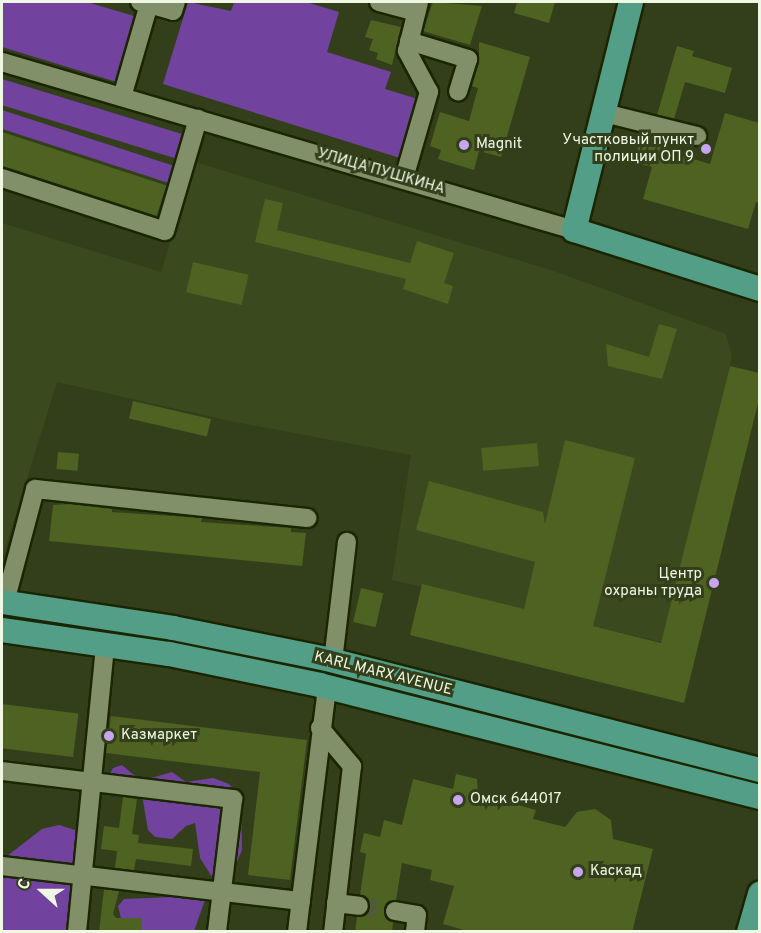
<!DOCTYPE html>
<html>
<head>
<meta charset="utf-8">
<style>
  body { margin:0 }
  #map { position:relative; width:761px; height:933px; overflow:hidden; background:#333f1b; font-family:Overpass,sans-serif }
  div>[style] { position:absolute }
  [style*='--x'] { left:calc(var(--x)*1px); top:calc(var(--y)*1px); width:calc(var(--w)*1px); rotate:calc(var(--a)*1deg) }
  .built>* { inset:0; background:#3b491e }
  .green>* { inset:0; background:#71439f; transform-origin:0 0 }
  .building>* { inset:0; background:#4e6221; transform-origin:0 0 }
  .minor-tunnel>* { height:18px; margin-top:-9px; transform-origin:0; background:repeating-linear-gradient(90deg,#4f5b39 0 18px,transparent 0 27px) }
  .roads { filter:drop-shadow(2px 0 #1b2502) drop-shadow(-2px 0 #1b2502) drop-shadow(0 2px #1b2502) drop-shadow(0 -2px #1b2502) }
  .minor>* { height:18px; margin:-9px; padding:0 9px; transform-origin:9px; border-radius:9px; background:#829069 }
  .major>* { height:24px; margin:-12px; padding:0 12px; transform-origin:12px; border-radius:12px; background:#539e87 }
  .dots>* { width:16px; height:16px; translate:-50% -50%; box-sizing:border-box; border:3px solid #333f1b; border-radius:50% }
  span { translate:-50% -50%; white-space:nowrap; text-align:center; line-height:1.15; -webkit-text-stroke:6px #333f1b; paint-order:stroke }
  .poi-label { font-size:15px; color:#f0f8e3 }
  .right { translate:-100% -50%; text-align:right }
  .left { translate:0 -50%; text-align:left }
  .street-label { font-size:15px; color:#f0f8e3 }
  .frame { position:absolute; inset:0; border:3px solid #f0f8e3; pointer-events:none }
  .north { position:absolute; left:12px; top:861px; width:60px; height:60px; -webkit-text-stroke:4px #333f1b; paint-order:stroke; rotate:291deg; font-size:16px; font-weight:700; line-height:24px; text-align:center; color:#f0f8e3 }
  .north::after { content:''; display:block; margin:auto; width:21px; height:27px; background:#f0f8e3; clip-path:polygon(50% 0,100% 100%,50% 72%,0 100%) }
</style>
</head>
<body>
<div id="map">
  <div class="built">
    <i style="clip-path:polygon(195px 162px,554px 271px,726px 334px,732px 357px,662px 642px,392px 580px,411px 455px,230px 421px,57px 382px,2px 559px,2px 223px,161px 272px)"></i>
  </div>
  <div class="green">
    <i style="clip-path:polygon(2px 2px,87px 2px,137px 17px,120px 83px,2px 47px)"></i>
    <i style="clip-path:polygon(188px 2px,231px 11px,234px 2px,306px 2px,339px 12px,327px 52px,391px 72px,385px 89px,418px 99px,400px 158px,163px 84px)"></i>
    <i style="left:2px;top:79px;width:194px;height:25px;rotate:17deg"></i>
    <i style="left:2px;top:110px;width:186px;height:18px;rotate:18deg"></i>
    <i style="clip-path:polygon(122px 765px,141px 781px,172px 772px,186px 782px,213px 778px,229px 784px,241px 797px,242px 850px,230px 878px,214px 880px,200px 858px,195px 823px,186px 826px,172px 839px,155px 837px,148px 830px,142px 795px,108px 795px,102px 789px,113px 768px)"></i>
    <i style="clip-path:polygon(59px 825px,75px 830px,78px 847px,71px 931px,2px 932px,2px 860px,42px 829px)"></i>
    <i style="clip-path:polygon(197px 896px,205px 900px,194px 931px,124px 931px,118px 906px,124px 899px)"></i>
  </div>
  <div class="building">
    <i style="clip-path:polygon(433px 2px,482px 6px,470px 45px,423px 31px)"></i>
    <i style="clip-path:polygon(517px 2px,555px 2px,549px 23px,514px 13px)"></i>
    <i style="clip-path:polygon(371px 20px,401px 27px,392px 65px,376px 59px,378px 53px,369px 50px,373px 39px,365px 37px)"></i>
    <i style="clip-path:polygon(479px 42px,530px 57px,501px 157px,479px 151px,474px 170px,438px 159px,441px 150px,430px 146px,440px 112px,469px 121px,478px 88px,472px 86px,479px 62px)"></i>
    <i style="clip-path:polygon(677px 46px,694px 51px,692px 56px,732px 68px,725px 93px,685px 82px,674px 119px,657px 115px)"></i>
    <i style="clip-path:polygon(725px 113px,759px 123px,759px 203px,756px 202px,748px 229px,643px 199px,652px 167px,634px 162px,642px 134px,670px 141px,667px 151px,710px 164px)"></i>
    <i style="left:2px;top:132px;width:173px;height:32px;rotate:18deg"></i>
    <i style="clip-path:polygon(265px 199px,283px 203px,277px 230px,410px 263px,417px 241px,454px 253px,444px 283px,453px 286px,448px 304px,403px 289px,406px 279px,255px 242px)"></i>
    <i style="left:193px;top:262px;width:57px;height:31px;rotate:13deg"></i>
    <i style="clip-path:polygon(659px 324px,677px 329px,662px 379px,608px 366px,606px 344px,649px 357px)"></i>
    <i style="clip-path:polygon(730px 366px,759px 373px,759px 399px,684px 703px,410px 635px,422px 584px,524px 609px,535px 562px,416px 530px,429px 481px,543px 512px,545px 524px,565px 440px,635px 458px,593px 626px,661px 643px)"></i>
    <i style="left:133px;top:401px;width:80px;height:18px;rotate:13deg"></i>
    <i style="left:537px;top:443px;width:23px;height:56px;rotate:85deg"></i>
    <i style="left:58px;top:452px;width:21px;height:17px;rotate:5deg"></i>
    <i style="clip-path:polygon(71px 504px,112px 509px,112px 512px,202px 518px,201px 522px,291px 528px,291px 532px,306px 533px,302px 566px,49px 541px,53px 505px)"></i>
    <i style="left:361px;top:588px;width:23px;height:35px;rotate:13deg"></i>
    <i style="left:2px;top:704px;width:77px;height:44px;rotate:7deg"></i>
    <i style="clip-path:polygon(111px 716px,307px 740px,290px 880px,248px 875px,260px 772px,106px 753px)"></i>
    <i style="clip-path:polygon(456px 774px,477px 779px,478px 794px,536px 810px,533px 819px,565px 827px,577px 812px,595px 809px,611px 820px,613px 839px,653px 849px,632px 932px,471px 932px,443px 924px,454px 886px,430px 880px,432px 870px,402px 863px,396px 900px,387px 903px,384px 910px,393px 922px,392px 932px,355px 932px,357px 917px,368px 913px,370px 907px,360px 895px,366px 854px,360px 852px,364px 833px,380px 837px,384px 820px,402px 825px,413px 779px,453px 789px)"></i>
    <i style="clip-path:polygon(123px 797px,137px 799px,132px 834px,139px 835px,138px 843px,193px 849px,191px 866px,136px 859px,134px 870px,115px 868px,117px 851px,101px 849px,104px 826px,119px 828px)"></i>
    <i style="clip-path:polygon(104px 889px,119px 891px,113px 914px,116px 918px,142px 918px,142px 932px,99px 932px)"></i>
  </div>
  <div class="minor-tunnel">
    <i style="--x:359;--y:906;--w:36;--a:8"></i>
  </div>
  <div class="roads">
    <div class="minor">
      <i style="--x:379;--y:2;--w:38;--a:15"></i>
      <i style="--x:149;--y:4;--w:25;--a:16"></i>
      <i style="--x:173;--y:11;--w:9;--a:-72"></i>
      <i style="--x:409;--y:41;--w:62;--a:17"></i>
      <i style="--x:468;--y:59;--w:34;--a:107"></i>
      <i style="--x:2;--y:62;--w:596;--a:16.37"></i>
      <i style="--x:122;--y:97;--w:97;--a:-73.8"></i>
      <i style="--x:149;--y:4;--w:9;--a:-167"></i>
      <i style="--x:604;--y:113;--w:96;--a:13.9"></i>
      <i style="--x:2;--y:178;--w:171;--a:18"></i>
      <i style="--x:165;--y:231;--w:117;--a:-73.6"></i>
      <i style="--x:404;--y:178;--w:90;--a:-73.8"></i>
      <i style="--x:429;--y:92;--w:47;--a:-118.2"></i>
      <i style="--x:407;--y:51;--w:50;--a:-76.2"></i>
      <i style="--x:5;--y:602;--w:117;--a:-75.1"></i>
      <i style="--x:35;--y:489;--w:274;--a:6.1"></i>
      <i style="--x:333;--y:661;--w:120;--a:-83.3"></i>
      <i style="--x:320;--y:728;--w:50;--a:49.9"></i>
      <i style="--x:352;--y:766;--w:167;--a:96.5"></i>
      <i style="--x:2;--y:771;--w:233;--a:6.9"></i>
      <i style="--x:233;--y:799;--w:134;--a:96.9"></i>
      <i style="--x:2;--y:866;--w:301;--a:6.7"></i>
      <i style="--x:336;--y:903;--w:23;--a:7"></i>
      <i style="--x:395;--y:911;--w:22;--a:10"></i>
      <i style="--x:417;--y:915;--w:17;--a:97"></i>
      <i style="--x:77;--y:932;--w:288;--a:-84.4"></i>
      <i style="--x:297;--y:932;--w:247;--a:-83"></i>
    </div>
    <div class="major">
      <i style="--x:631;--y:2;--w:235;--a:104"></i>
      <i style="--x:574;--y:230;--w:195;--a:17.6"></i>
      <i style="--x:2;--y:602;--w:173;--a:8.6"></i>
      <i style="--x:173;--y:628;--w:157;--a:11.4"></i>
      <i style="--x:327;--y:659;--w:447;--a:14.4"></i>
      <i style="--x:2;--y:630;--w:169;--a:8.2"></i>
      <i style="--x:169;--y:654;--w:154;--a:11.6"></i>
      <i style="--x:320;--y:685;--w:454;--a:14.3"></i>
      <i style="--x:749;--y:932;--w:40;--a:-74"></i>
    </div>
  </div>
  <div class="dots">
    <i style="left:464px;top:145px;background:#c7a6ef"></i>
    <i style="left:706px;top:149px;background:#c7a6ef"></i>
    <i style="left:714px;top:583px;background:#c7a6ef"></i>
    <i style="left:109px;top:736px;background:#c7a6ef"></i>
    <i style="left:458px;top:800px;background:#c7a6ef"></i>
    <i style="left:578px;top:872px;background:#c7a6ef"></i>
  </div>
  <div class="poi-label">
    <span class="right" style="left:694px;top:149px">Участковый пункт<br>полиции ОП 9</span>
    <span class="left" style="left:476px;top:145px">Magnit</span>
    <span class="right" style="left:702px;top:583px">Центр<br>охраны труда</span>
    <span class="left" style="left:121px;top:736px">Казмаркет</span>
    <span class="left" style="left:470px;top:800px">Омск 644017</span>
    <span class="left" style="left:590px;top:872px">Каскад</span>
  </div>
  <div class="street-label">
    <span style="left:381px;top:172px;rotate:16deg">УЛИЦА ПУШКИНА</span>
    <span style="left:383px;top:674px;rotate:14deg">KARL MARX AVENUE</span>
  </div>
  <div class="frame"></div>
  <div class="north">С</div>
</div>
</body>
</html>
